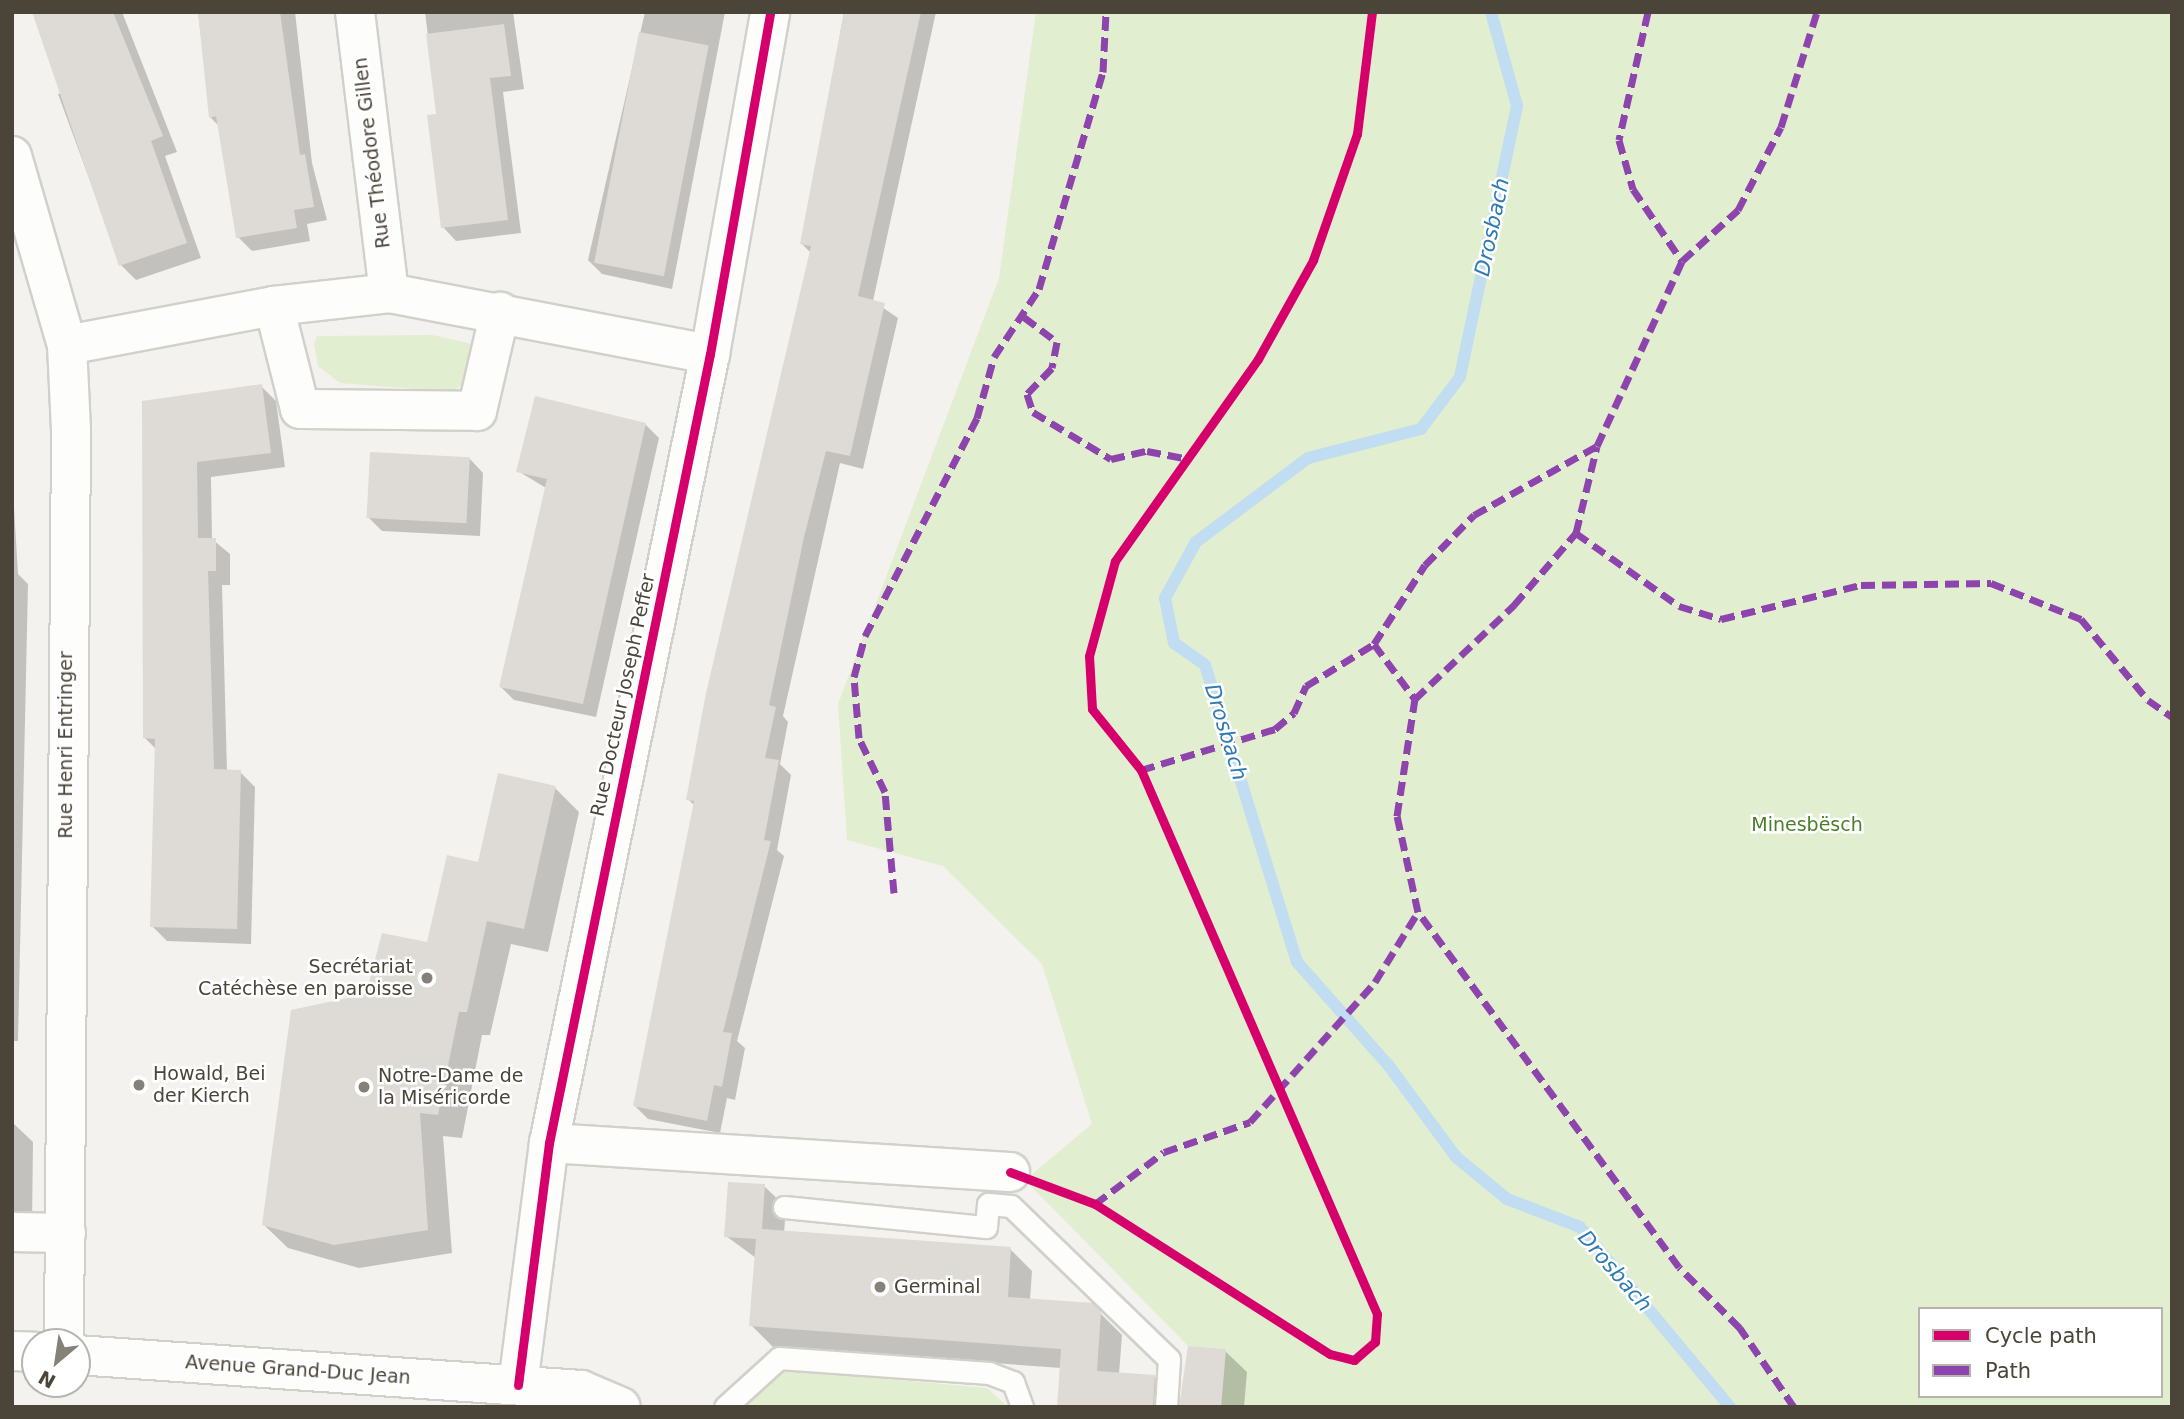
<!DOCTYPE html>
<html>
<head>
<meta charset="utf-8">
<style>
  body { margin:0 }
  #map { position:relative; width:2184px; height:1419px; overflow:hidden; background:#f4f2ee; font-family:"DejaVu Sans",sans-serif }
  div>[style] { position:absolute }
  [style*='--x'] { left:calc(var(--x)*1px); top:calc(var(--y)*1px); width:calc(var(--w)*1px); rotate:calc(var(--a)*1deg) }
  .green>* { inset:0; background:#e1eecf }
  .shadow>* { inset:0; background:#0003 }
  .stream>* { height:12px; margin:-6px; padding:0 6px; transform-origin:6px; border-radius:6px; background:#c0ddf1 }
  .building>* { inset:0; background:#dedbd6; transform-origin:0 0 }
  .roads { filter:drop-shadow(2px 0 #d2d0cb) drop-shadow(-2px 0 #d2d0cb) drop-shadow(0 2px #d2d0cb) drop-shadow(0 -2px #d2d0cb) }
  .service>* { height:21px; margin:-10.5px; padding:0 10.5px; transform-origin:10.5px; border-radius:10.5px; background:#fdfdfc }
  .minor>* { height:38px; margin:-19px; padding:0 19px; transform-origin:19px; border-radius:19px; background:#fdfdfc }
  .quiet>* { height:7px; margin-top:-3.5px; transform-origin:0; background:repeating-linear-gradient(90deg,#8e44ad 0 14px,transparent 0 21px) }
  .cycleway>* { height:9px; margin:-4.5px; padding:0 4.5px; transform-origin:4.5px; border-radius:4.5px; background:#d6006c }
  .dots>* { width:19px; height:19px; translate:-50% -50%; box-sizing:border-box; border:4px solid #fff; border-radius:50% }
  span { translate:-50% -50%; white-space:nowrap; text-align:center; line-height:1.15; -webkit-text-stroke:5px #fff; paint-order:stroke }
  .street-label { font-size:19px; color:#4b4439 }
  .park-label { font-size:19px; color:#4a7f2a }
  .poi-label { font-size:19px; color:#4b4439 }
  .right { translate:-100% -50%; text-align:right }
  .left { translate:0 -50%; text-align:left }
  .water-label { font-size:21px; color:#2e7ab2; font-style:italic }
  .frame { position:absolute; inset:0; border:14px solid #4b4439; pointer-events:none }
  .legend { position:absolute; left:1918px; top:1307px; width:245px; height:91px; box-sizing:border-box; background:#fff; border:2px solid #b7b4b0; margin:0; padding:9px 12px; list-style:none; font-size:21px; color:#4b4439 }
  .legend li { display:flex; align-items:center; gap:14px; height:35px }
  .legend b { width:35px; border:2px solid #b7b4b0 }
  .north { position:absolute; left:21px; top:1328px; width:70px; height:70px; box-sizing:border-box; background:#fff; border:2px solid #b7b4b0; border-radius:50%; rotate:209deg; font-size:19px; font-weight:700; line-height:28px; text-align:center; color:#4b4439 }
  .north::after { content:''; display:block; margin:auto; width:24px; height:32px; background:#868178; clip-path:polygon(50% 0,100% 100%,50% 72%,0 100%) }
</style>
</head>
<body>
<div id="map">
  <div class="green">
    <i style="clip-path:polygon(evenodd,1036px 12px,2172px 12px,2172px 1407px,1221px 1407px,1226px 1349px,1188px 1346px,1025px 1180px,1092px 1124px,1042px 964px,943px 866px,847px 840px,838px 704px,999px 278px,1036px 12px,1920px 1309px,2161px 1309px,2161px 1396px,1920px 1396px,1920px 1309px)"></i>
    <i style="clip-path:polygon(432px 335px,482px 346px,471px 380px,450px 392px,340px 383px,318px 366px,314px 344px,317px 336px)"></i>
    <i style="clip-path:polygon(799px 1371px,987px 1388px,1008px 1407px,744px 1407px,785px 1372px)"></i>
  </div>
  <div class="shadow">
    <i style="clip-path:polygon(36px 12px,122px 12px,177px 152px,165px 156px,201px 258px,136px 280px,121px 265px,58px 94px,64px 92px)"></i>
    <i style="clip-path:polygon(198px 12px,295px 12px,312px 163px,327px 220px,307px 224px,310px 241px,252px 251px,238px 237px,220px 127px,211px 118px)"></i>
    <i style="clip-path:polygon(425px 12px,513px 12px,524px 89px,503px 92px,521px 233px,456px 241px,443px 227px,438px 116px)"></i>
    <i style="clip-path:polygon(645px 12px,725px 12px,672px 289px,602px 274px,588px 260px)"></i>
    <i style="clip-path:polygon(844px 12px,936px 12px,873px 301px,898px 318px,863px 469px,840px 463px,783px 716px,788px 722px,780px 764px,791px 775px,777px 850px,784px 856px,737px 1041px,745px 1048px,735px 1100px,727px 1098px,720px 1133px,648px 1119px,635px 1106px,695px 806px,688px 799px,811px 253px,802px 244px)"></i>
    <i style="clip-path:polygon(261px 386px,276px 401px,285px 467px,211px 477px,212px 539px,230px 554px,230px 585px,222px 585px,227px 771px,240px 772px,255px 787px,251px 944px,167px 941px,152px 926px,156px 749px,145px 738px,143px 403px)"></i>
    <i style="clip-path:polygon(645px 424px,659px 438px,596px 717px,514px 700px,501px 687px,546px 488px,518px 471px)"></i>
    <i style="clip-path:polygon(470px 459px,483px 473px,480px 536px,382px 531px,368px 517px)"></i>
    <i style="clip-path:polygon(12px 473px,18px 574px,28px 584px,18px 1041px,12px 1041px)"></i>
    <i style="clip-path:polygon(555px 788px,579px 812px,548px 952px,511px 944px,490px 1035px,482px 1035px,462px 1138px,443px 1136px,452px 1253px,359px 1268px,288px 1248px,263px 1224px,368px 996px,428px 944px,479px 864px)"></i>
    <i style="clip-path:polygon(12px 1122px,33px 1142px,32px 1225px,12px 1225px)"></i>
    <i style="clip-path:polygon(764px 1186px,786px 1207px,784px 1233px,1010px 1249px,1032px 1271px,1030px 1300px,1092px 1305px,1122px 1335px,1119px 1374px,1154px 1376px,1176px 1398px,1175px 1407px,1058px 1407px,1061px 1368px,773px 1347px,751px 1325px,756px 1258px,726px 1236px)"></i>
    <i style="clip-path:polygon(1225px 1351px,1247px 1372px,1244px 1407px,1181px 1407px)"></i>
  </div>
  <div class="stream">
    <i style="--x:1491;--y:12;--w:98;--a:74.5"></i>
    <i style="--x:1517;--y:106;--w:277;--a:101.9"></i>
    <i style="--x:1460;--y:377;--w:65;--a:126.9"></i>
    <i style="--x:1421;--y:429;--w:117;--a:165.6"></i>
    <i style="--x:1308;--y:458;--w:140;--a:143.1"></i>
    <i style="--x:1196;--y:542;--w:64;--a:119"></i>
    <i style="--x:1165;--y:598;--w:46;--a:78.7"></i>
    <i style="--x:1174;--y:643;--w:38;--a:35"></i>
    <i style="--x:1205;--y:665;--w:311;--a:72.8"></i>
    <i style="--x:1297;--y:962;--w:139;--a:48.5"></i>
    <i style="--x:1389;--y:1066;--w:113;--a:53.6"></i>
    <i style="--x:1456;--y:1157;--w:66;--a:39.5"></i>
    <i style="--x:1507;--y:1199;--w:78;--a:21"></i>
    <i style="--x:1580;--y:1227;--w:234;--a:50.2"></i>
  </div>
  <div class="building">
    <i style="clip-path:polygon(32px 12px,113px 12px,163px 136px,151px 141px,187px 243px,119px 266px)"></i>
    <i style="clip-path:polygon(198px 12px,280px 12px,300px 155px,305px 154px,314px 207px,294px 210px,297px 228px,236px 238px,216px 116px,209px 118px)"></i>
    <i style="clip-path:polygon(844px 12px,921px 12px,858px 296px,885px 303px,850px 456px,826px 451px,804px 537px,769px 705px,776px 707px,765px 758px,779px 760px,764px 840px,771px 841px,723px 1032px,732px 1033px,722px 1087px,714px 1085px,707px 1121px,633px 1106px,694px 801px,686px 800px,706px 693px,811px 246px,800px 244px)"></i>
    <i style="clip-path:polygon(504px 24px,511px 76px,490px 78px,508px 220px,441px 228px,427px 115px,436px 114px,426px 34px)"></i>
    <i style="left:639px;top:32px;width:71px;height:235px;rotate:11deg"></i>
    <i style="clip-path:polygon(262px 384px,271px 453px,197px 462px,198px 538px,216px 538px,216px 571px,208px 571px,214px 769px,241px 770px,237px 929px,150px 927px,155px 739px,143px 738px,142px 401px)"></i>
    <i style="clip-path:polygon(535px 396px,646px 423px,583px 704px,499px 687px,547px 479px,516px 472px)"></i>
    <i style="left:370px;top:452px;width:100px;height:66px;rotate:3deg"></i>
    <i style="clip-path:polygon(498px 773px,556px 786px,524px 929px,487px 921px,467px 1012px,459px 1012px,438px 1115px,420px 1113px,428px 1230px,334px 1245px,262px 1225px,291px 1010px,366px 994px,382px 933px,427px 942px,447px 855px,478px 862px)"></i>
    <i style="clip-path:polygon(728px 1182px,765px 1184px,762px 1229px,1011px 1247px,1008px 1297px,1093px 1303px,1101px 1311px,1097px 1371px,1155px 1375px,1153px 1407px,1057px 1407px,1061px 1349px,749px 1326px,756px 1239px,724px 1237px)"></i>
    <i style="clip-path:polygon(1188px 1346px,1226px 1349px,1221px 1407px,1179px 1407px)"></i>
  </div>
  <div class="roads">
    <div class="service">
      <i style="--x:784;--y:1207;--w:203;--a:5.7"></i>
      <i style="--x:986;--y:1227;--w:23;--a:-85"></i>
      <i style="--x:988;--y:1204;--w:23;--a:5"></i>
      <i style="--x:1011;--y:1206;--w:220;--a:44.1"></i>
      <i style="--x:1169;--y:1359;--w:48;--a:93.6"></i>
      <i style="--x:725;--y:1407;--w:73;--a:-42.2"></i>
      <i style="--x:779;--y:1358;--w:211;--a:4.1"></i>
      <i style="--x:989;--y:1373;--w:26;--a:21"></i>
      <i style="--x:1013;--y:1382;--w:27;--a:70"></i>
    </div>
    <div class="minor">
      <i style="--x:355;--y:12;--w:283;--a:83.1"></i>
      <i style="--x:12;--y:156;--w:197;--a:73.8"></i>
      <i style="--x:67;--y:345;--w:86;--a:87.3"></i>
      <i style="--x:71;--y:431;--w:911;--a:90.44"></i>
      <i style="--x:274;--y:306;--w:106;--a:75.8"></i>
      <i style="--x:300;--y:409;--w:177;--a:0.6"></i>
      <i style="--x:477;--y:411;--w:102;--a:-76.9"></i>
      <i style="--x:67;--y:345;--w:211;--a:-10.7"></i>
      <i style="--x:274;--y:306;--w:116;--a:-6.4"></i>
      <i style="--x:389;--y:293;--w:327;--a:10.8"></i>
      <i style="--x:549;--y:1143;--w:462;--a:3.6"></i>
      <i style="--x:12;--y:1232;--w:54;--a:1.1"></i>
      <i style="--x:12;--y:1351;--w:23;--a:2"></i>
      <i style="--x:77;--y:1355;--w:505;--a:3.97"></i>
      <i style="--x:581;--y:1390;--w:43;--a:23"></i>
      <i style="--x:518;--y:1385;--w:244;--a:-82.7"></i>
      <i style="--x:549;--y:1143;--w:805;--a:-78.47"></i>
      <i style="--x:710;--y:354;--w:347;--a:-80"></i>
    </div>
  </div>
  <div class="quiet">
    <i style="--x:1648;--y:12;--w:131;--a:102.8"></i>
    <i style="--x:1619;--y:140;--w:51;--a:74.1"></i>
    <i style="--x:1633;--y:189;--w:87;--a:55.8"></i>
    <i style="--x:1024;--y:317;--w:41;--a:37.1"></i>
    <i style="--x:1057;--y:342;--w:26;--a:101"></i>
    <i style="--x:1052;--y:368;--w:36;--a:134"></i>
    <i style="--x:1027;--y:394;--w:19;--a:72"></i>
    <i style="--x:1033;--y:412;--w:91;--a:31.1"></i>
    <i style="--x:1111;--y:459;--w:37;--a:-13"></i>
    <i style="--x:1147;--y:451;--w:43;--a:10.8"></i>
    <i style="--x:1576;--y:533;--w:126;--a:35.3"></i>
    <i style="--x:1679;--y:606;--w:44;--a:17.2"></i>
    <i style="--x:1721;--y:619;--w:144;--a:-13.7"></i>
    <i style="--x:1861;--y:585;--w:130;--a:-0.9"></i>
    <i style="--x:1991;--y:583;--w:97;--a:21.8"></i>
    <i style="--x:2081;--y:619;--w:105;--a:50.4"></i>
    <i style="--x:2148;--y:700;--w:29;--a:35"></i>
    <i style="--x:1374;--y:644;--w:69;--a:53.3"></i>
    <i style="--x:1141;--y:770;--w:140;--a:-17"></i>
    <i style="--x:1275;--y:729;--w:25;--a:-40"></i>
    <i style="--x:1294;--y:713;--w:30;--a:-66"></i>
    <i style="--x:1306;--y:686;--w:80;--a:-31.7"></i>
    <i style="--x:1374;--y:644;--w:94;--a:-57.2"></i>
    <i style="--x:1425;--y:565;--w:70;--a:-45.6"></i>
    <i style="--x:1474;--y:515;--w:141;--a:-29.3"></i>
    <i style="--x:894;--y:893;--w:101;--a:-95.1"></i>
    <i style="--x:885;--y:792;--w:60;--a:-115.7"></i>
    <i style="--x:859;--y:738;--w:61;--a:-94.7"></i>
    <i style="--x:854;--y:677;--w:42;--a:-75"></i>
    <i style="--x:865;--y:636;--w:245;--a:-62.8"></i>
    <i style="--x:977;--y:418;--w:63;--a:-74.4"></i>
    <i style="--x:994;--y:357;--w:82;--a:-56.5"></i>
    <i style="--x:1039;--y:289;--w:226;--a:-73.6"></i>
    <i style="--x:1103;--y:72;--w:60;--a:-87.1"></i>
    <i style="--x:1095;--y:1204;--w:86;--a:-37"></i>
    <i style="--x:1164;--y:1152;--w:91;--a:-19.2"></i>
    <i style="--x:1250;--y:1122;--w:188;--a:-48.2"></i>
    <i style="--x:1375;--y:982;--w:82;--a:-58.4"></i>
    <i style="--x:1794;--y:1407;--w:96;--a:-124.4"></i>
    <i style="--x:1740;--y:1328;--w:86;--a:-135"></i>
    <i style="--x:1679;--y:1267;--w:441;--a:-126.3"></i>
    <i style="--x:1418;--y:912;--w:98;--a:-102.3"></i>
    <i style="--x:1397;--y:816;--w:118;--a:-81.3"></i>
    <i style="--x:1415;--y:699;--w:137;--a:-43.5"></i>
    <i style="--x:1514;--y:605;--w:95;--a:-49.3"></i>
    <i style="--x:1576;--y:533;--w:89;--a:-76.4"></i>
    <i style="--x:1597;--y:446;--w:204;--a:-65.3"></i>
    <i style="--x:1682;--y:261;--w:76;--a:-42.3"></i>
    <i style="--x:1738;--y:210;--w:93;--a:-62.6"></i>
    <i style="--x:1781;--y:127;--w:121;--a:-72.6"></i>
  </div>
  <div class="cycleway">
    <i style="--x:1010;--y:1172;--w:91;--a:20.6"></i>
    <i style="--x:1095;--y:1204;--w:279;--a:32.6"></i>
    <i style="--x:1330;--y:1354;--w:25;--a:14"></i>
    <i style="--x:1354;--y:1360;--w:28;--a:-41"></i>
    <i style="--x:1375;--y:1342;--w:28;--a:-86"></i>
    <i style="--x:1377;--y:1314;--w:593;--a:-113.45"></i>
    <i style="--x:1141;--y:770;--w:78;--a:-128.8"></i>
    <i style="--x:1092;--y:709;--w:53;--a:-93.2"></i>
    <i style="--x:1089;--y:656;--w:98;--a:-74.7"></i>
    <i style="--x:1115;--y:561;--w:247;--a:-54.7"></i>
    <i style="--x:1258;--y:359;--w:113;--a:-60.9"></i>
    <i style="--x:1313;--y:260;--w:133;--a:-70.8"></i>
    <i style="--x:1357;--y:134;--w:123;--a:-83"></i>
    <i style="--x:518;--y:1385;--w:244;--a:-82.7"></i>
    <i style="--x:549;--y:1143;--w:805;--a:-78.47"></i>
    <i style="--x:710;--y:354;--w:347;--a:-80"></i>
  </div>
  <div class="dots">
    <i style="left:427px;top:978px;background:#868178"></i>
    <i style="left:139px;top:1085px;background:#868178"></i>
    <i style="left:364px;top:1087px;background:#868178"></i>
    <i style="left:880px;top:1287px;background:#868178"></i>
  </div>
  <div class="street-label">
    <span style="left:372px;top:153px;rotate:-97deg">Rue Théodore Gillen</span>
    <span style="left:623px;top:695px;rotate:-78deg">Rue Docteur Joseph Peffer</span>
    <span style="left:66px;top:745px;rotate:-90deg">Rue Henri Entringer</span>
    <span style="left:298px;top:1370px;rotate:4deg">Avenue Grand-Duc Jean</span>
  </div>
  <div class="park-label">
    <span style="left:1807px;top:825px">Minesbësch</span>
  </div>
  <div class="poi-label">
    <span class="right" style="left:413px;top:978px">Secrétariat<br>Catéchèse en paroisse</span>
    <span class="left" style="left:153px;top:1085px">Howald, Bei<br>der Kierch</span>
    <span class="left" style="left:378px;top:1087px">Notre-Dame de<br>la Miséricorde</span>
    <span class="left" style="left:894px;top:1287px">Germinal</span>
  </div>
  <div class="water-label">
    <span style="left:1492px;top:227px;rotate:-78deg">Drosbach</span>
    <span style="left:1226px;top:732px;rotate:73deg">Drosbach</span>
    <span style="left:1615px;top:1271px;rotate:49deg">Drosbach</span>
  </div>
  <div class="frame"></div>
  <ul class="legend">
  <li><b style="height:9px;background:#d6006c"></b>Cycle path</li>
  <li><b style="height:9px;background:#8e44ad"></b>Path</li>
  </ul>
  <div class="north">N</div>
</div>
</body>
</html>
